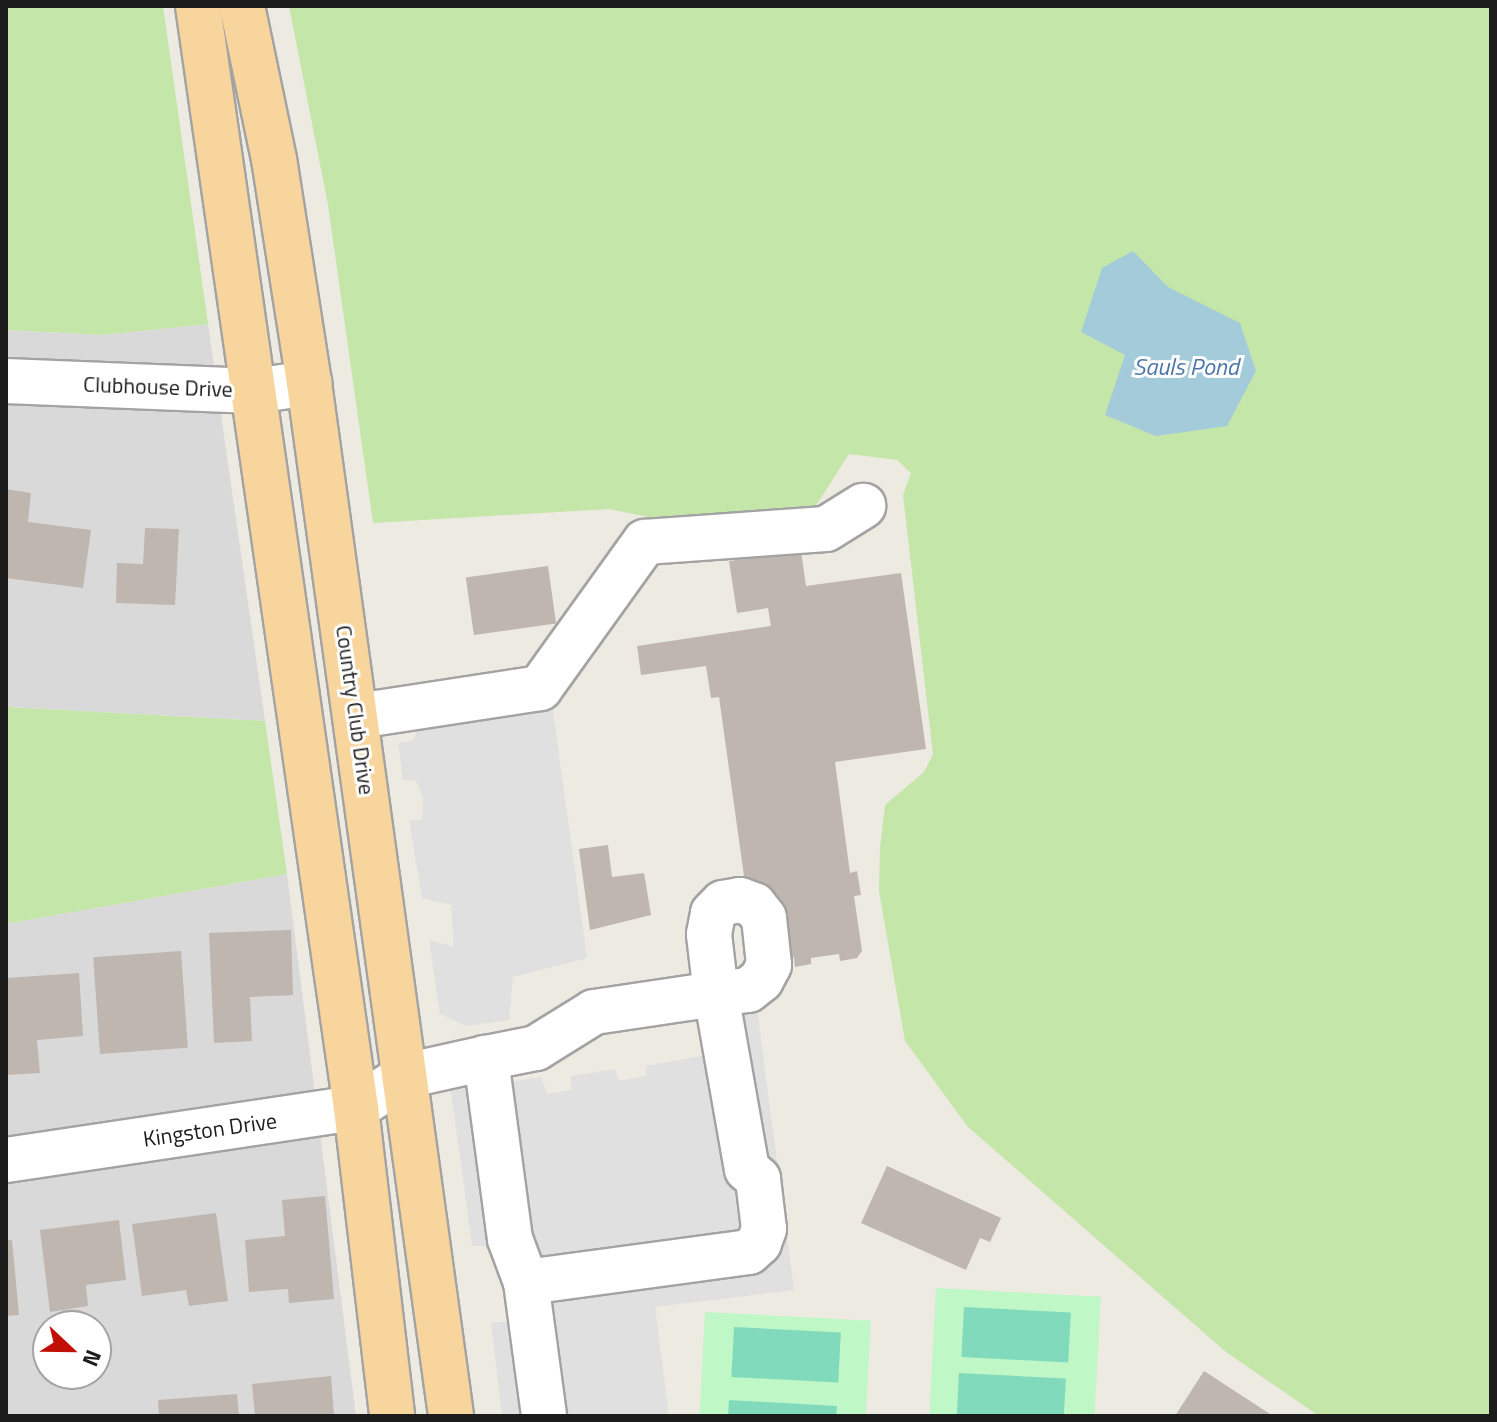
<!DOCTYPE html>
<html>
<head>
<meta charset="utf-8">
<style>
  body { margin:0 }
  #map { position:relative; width:1497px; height:1422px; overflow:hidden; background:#edeae2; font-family:"Titillium Web",sans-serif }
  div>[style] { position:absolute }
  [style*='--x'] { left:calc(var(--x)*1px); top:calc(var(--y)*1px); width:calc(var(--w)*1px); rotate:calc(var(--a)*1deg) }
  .residential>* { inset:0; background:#dad9d9 }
  .grass>* { inset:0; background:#c5e6a9 }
  .park>* { inset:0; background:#c0f7c7; transform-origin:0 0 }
  .pitch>* { inset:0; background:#82dabc; transform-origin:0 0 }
  .parking>* { inset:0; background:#e0e0e0 }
  .water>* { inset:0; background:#a4cbda }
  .building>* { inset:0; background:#beb6af; transform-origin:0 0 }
  .roads { filter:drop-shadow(2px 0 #a3a3a3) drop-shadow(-2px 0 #a3a3a3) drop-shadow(0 2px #a3a3a3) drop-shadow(0 -2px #a3a3a3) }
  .minor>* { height:44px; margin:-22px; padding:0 22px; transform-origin:22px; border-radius:22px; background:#fff }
  .major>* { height:44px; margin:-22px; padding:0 22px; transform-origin:22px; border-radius:22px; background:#f8d59d }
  span { translate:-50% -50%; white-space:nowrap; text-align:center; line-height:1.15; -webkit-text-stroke:6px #fff; paint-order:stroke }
  .street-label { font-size:22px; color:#1c1c1c }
  .water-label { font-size:24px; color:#4d76a8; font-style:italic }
  .frame { position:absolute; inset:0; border:8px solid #1c1c1c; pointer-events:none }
  .north { position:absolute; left:32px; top:1310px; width:80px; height:80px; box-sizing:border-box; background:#fff; border:2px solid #a4a4a4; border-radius:50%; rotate:112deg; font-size:22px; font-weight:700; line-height:32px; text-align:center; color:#1c1c1c }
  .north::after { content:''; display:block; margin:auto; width:28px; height:36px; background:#c10f07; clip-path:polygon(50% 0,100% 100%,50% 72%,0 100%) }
</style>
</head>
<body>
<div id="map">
  <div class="residential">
    <i style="clip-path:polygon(208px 324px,265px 721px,6px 707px,6px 330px,102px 335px)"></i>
    <i style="clip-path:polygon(evenodd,287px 874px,356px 1416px,6px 1416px,6px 924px,287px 874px,48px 1326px,96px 1326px,96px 1374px,48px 1374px,48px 1326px)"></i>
  </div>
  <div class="grass">
    <i style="clip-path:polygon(6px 6px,163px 6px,208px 324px,102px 335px,6px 330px)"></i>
    <i style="clip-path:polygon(289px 6px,1491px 6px,1491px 1416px,1319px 1416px,1226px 1352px,968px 1127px,905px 1041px,879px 891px,880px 848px,885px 805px,924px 772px,933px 754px,903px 495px,911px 473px,897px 460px,849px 454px,810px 515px,683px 524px,609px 509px,373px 523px,328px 205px)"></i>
    <i style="clip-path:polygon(6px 707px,265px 721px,287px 874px,6px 924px)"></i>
  </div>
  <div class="park">
    <i style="left:936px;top:1288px;width:165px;height:128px;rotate:3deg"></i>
    <i style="left:705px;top:1312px;width:166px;height:104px;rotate:3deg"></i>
  </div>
  <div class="pitch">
    <i style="left:964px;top:1307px;width:107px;height:50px;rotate:3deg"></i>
    <i style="left:734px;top:1327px;width:107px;height:50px;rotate:3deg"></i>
    <i style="left:959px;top:1373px;width:107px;height:43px;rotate:3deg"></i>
    <i style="clip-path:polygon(729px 1400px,837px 1406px,836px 1416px,728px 1416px)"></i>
  </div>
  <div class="parking">
    <i style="clip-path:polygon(552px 704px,587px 958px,513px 977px,509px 1020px,466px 1026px,440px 1014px,429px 940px,454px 947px,451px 905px,422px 898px,409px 821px,422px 819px,423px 798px,416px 781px,403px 780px,398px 743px,414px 740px,418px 727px)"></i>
    <i style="clip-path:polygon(756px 1002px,794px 1290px,655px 1307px,669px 1416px,502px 1416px,491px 1323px,510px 1321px,515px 1313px,493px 1246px,472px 1246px,451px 1091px,541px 1077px,547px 1094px,571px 1090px,571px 1076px,615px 1069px,619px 1081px,646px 1076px,646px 1066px,712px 1054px,732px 1006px)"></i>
  </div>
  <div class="water">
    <i style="clip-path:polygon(1133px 251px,1168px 287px,1240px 323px,1256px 371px,1227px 426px,1156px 436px,1105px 415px,1125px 355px,1081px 332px,1102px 268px)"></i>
  </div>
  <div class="building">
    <i style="clip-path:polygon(6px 489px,31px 493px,28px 522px,91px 530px,83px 588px,6px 578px)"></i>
    <i style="clip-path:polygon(145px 528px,179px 529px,175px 605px,116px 603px,117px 563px,143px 564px)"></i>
    <i style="clip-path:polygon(801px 551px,806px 586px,901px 573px,926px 749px,835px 762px,850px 873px,857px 871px,861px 895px,854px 896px,862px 951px,857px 958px,840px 961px,839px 954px,811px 958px,811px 964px,795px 967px,794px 957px,756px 962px,719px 697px,711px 698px,706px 666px,641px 675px,637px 646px,771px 626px,768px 608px,737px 613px,729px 561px)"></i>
    <i style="left:548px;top:566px;width:58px;height:83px;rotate:82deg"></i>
    <i style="clip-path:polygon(608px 845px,612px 877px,644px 873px,651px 915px,590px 930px,579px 849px)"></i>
    <i style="clip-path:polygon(291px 930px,293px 995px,250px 997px,252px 1041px,214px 1043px,209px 933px)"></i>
    <i style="left:181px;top:951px;width:97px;height:88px;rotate:86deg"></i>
    <i style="clip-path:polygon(79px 973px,83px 1036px,37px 1040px,40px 1073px,6px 1075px,6px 978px)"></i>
    <i style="clip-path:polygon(887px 1166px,1001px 1218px,990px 1242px,980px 1238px,966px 1270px,861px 1223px)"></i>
    <i style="clip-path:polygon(325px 1196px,334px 1299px,289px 1303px,288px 1289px,249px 1292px,245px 1240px,285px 1236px,282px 1200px)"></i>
    <i style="clip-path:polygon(216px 1213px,228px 1301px,189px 1306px,186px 1290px,142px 1296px,132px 1224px)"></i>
    <i style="clip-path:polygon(119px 1220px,126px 1280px,86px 1285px,88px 1306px,50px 1312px,40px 1230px)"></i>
    <i style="clip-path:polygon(6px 1240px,12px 1240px,19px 1315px,6px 1316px)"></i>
    <i style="clip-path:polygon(1204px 1371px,1273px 1416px,1175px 1416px)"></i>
    <i style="clip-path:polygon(331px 1376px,334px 1416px,255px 1416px,252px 1384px)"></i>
    <i style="clip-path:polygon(237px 1394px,239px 1416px,159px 1416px,158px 1400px)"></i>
  </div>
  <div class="roads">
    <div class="minor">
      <i style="--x:6;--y:381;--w:248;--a:2.3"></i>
      <i style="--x:254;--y:391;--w:56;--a:-8.3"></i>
      <i style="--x:358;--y:716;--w:184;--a:-8.7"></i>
      <i style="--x:540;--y:688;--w:180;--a:-54.3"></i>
      <i style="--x:645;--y:542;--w:181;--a:-4.1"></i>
      <i style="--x:826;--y:529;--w:44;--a:-31.9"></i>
      <i style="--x:740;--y:900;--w:15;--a:20"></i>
      <i style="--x:754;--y:905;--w:16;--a:52"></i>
      <i style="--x:764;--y:918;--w:47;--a:83.9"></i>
      <i style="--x:769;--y:965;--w:17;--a:118"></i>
      <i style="--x:761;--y:980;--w:16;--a:142"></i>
      <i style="--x:748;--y:990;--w:32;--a:173"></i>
      <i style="--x:716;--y:994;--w:60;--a:-96.7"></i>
      <i style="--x:709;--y:934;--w:21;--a:-79"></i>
      <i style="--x:713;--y:913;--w:14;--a:-45"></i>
      <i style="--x:723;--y:903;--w:17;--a:-10"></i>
      <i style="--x:6;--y:1160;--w:354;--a:-8.5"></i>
      <i style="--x:356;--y:1108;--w:59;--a:-33.1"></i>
      <i style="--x:405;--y:1076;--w:83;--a:-12.5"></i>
      <i style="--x:486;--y:1058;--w:51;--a:-11.3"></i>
      <i style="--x:536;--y:1048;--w:68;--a:-31.8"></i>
      <i style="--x:594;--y:1012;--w:123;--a:-8.4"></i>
      <i style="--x:716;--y:994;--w:178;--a:80"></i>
      <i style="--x:747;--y:1169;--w:15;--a:42"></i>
      <i style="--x:758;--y:1179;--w:50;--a:83.2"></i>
      <i style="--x:764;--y:1229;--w:15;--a:110"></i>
      <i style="--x:759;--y:1243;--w:13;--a:138"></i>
      <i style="--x:749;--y:1252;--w:225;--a:172.3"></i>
      <i style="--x:526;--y:1282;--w:46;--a:-110.4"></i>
      <i style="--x:510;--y:1239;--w:183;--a:-97.6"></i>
      <i style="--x:526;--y:1282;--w:135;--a:82.3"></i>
    </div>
    <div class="major">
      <i style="--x:198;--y:6;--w:1113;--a:81.84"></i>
      <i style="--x:356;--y:1108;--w:310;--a:83.3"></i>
      <i style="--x:242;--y:6;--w:156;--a:78.2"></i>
      <i style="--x:274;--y:159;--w:227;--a:81.1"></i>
      <i style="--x:309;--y:383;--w:1043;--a:82.17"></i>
    </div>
  </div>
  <div class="street-label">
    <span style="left:158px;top:387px;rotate:2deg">Clubhouse Drive</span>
    <span style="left:355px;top:710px;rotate:82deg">Country Club Drive</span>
    <span style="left:210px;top:1130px;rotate:-8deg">Kingston Drive</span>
  </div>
  <div class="water-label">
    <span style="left:1186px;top:367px">Sauls Pond</span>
  </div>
  <div class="frame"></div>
  <div class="north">N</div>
</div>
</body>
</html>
